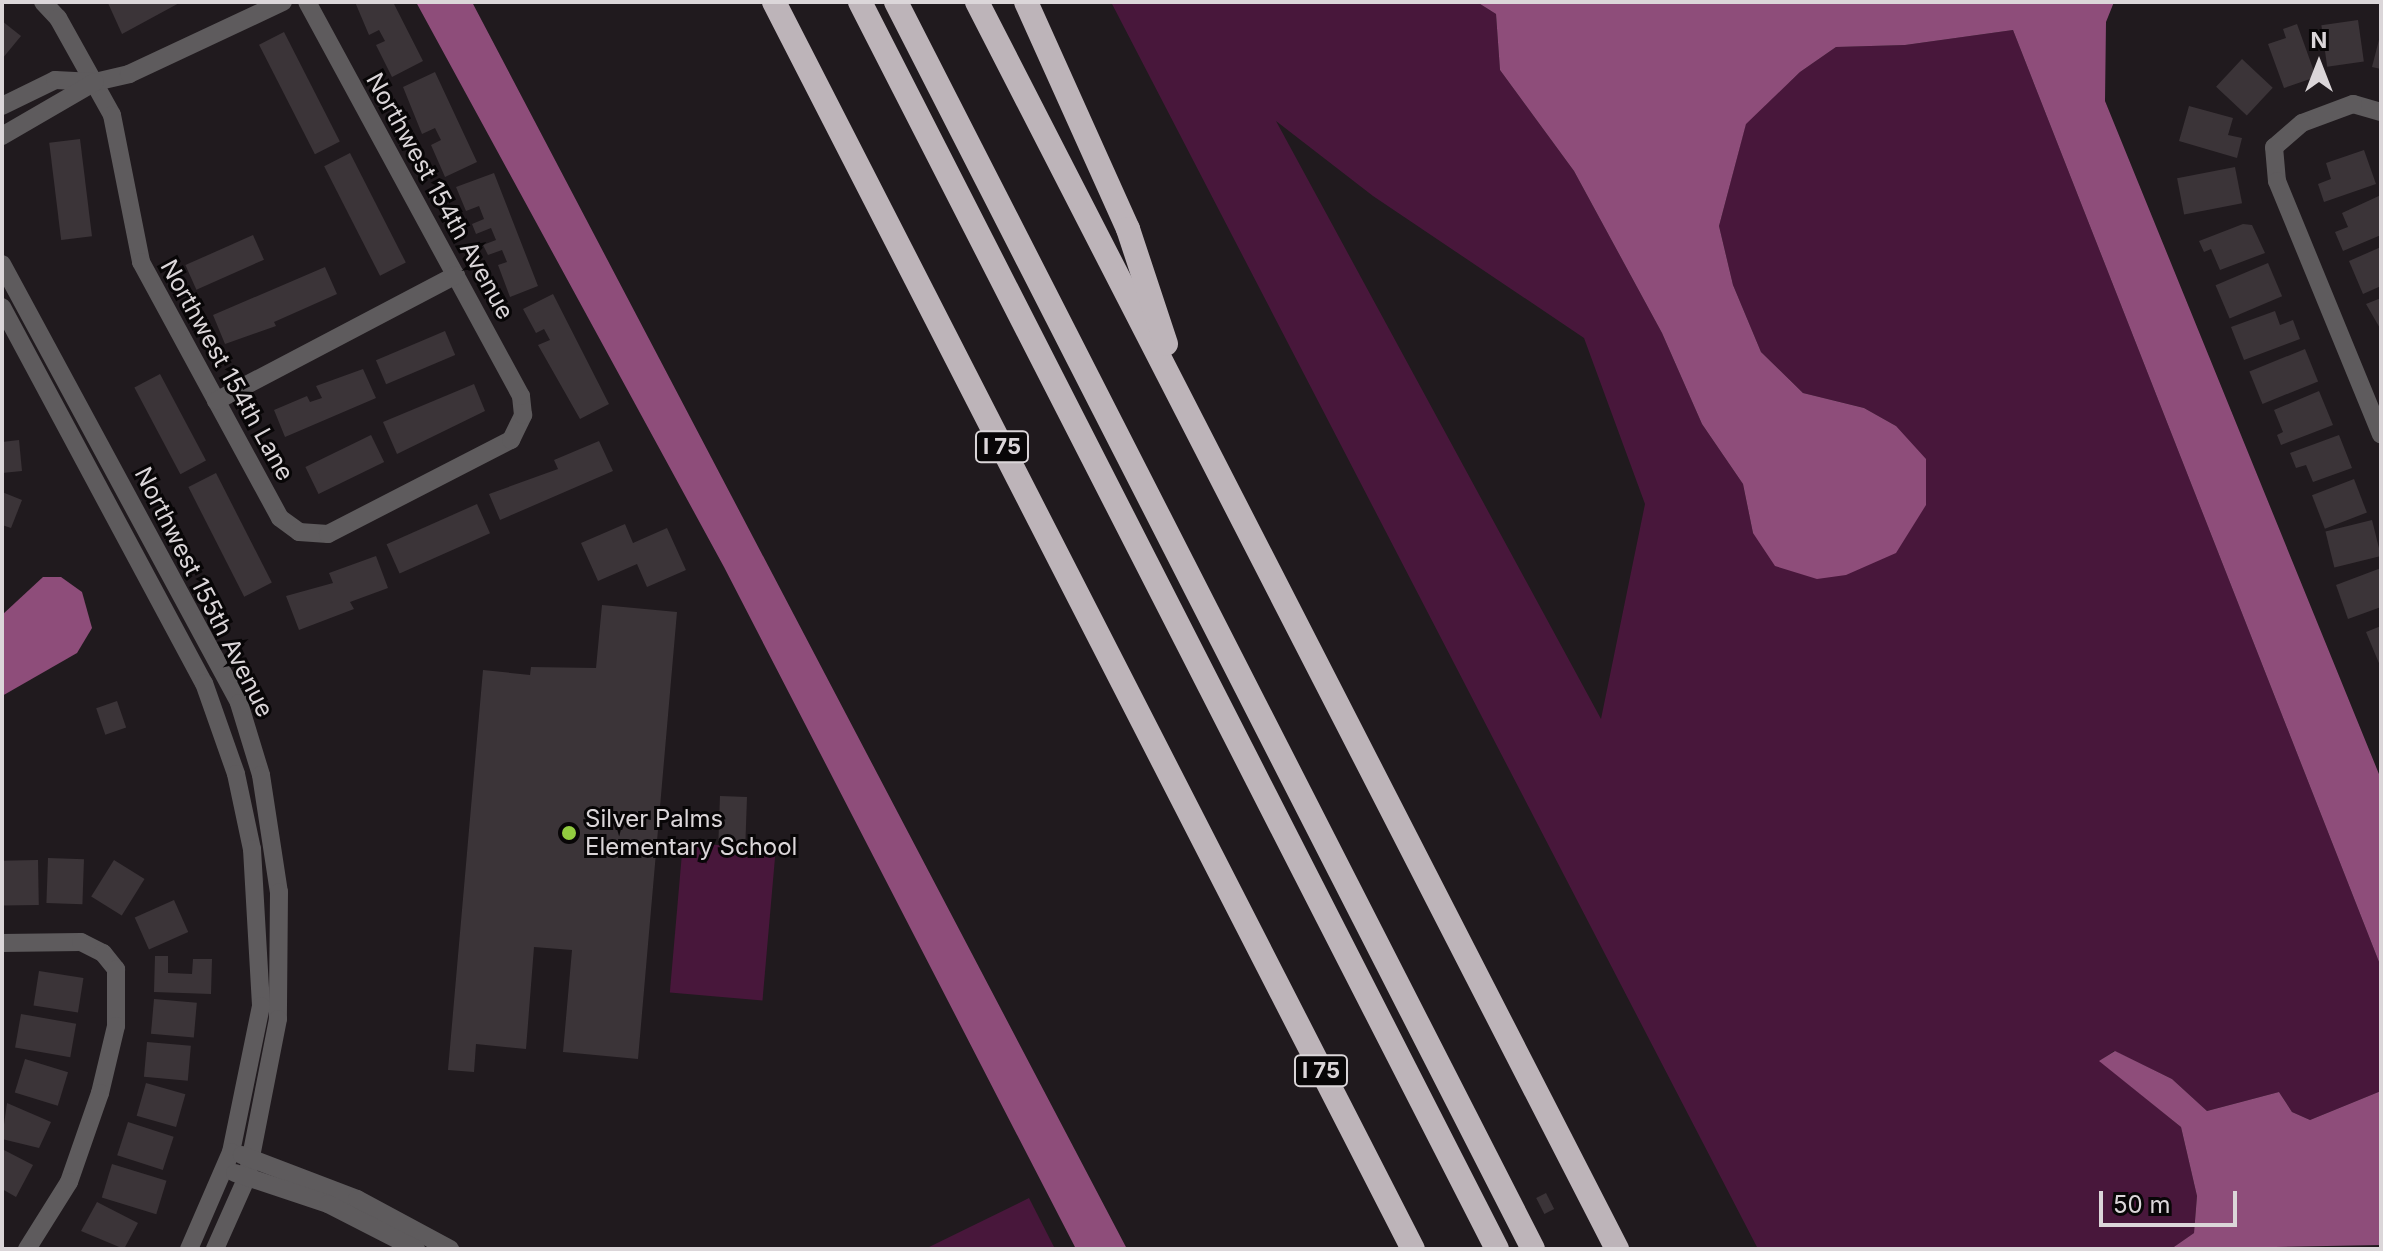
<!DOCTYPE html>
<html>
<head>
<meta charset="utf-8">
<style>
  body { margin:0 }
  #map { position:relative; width:2383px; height:1251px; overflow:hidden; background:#201a1e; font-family:Inter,sans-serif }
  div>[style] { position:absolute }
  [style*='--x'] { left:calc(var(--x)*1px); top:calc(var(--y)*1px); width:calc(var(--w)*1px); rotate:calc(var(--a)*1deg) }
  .green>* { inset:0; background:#48173b; transform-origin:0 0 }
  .water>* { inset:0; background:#8e4d7a }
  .building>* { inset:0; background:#3b3438; transform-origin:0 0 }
  .minor>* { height:18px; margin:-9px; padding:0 9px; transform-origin:9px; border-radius:9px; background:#5e5b5d }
  .motorway>* { height:24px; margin:-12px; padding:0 12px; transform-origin:12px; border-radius:12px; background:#bdb4b9 }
  .dots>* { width:22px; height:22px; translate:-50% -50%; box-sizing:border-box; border:4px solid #080607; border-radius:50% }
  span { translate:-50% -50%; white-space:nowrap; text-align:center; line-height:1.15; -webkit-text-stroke:6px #080607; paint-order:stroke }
  .shield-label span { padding:2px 6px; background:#080607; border:2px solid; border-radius:6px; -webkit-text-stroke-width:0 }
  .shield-label { font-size:22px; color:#dbd6d9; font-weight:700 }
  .street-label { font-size:24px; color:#dbd6d9 }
  .poi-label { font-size:24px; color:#dbd6d9 }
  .left { translate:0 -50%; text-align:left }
  .frame { position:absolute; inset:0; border:4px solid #dbd6d9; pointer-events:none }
  .north { position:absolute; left:2279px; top:24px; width:80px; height:80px; -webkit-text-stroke:6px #080607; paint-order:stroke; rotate:0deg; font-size:22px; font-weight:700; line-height:32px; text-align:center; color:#dbd6d9 }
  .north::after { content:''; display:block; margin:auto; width:28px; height:36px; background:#dbd6d9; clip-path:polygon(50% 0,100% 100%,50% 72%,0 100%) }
  .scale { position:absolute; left:2099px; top:1191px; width:138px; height:36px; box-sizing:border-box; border:4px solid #dbd6d9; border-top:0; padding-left:10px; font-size:24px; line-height:28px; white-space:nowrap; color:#dbd6d9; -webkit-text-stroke:6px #080607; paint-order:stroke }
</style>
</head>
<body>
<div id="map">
  <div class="green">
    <i style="clip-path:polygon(evenodd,1111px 2px,1477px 2px,1496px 14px,1500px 70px,1574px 171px,1662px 333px,1702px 424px,1743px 484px,1753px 533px,1896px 426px,1864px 408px,1803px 393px,1761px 352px,1733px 285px,1719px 226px,1746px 123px,1800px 72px,1836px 47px,1905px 45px,2013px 30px,2381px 967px,2381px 1091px,2310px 1120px,2292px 1112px,2279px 1092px,2207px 1111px,2172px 1079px,2114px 1051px,2100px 1061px,2181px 1127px,2197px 1196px,2194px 1233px,2171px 1249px,1758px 1249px,1111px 2px,1276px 121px,1373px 196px,1584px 338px,1645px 504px,1601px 719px,1276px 121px)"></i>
    <i style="left:683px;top:842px;width:93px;height:151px;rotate:5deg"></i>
    <i style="clip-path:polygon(1029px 1198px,1055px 1249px,925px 1249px)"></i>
  </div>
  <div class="water">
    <i style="clip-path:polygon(416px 2px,472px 2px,1127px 1249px,1076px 1249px,724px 567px)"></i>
    <i style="clip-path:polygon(1477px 2px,2114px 2px,2106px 22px,2105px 101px,2381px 779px,2381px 967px,2013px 30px,1905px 45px,1836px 47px,1800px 72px,1746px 124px,1719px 226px,1733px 285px,1761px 352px,1803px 393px,1864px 408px,1896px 426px,1926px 459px,1926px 505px,1896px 553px,1846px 575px,1817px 579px,1775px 566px,1753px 533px,1743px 484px,1702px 424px,1662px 333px,1574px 171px,1500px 70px,1496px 14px)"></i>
    <i style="clip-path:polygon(43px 577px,61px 577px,82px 592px,92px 628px,77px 653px,2px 696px,2px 615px)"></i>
    <i style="clip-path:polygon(2115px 1051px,2172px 1079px,2207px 1111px,2279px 1092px,2292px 1112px,2310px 1120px,2381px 1091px,2381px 1245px,2171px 1249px,2194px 1233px,2197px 1196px,2181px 1127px,2099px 1061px)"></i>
  </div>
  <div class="building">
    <i style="clip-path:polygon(181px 2px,122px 34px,108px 3px,110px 2px)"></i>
    <i style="clip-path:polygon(355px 2px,393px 2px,423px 61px,392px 77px,376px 45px,385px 41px,379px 30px,369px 35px)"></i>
    <i style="left:2358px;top:20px;width:42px;height:37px;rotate:82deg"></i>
    <i style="clip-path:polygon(2px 21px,21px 36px,2px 59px)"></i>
    <i style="clip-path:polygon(2297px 24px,2316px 77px,2284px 88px,2268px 44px,2286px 38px,2283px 29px)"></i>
    <i style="left:284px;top:32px;width:123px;height:28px;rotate:63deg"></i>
    <i style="clip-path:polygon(2380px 36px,2381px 36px,2381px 69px,2372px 67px)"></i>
    <i style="left:2242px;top:59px;width:42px;height:38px;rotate:43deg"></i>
    <i style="clip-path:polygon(435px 72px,477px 162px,445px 177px,431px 145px,441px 140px,435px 128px,422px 134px,403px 87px)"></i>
    <i style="clip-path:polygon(2189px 106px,2233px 118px,2228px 135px,2242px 138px,2237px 158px,2179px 141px)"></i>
    <i style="left:80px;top:139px;width:98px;height:31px;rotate:83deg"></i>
    <i style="clip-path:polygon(2364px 150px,2376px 184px,2324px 202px,2318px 184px,2331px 179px,2326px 163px)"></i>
    <i style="left:350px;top:153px;width:123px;height:29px;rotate:63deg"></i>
    <i style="left:2235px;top:167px;width:37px;height:59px;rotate:79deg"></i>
    <i style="clip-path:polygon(494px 173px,538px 286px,510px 297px,498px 265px,507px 262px,502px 250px,488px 255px,483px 245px,496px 240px,491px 228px,476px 234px,472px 224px,484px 219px,479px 206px,466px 211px,456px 187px)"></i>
    <i style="clip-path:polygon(2381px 195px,2381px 235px,2343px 251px,2335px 232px,2348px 227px,2342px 213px)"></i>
    <i style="clip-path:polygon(2243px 224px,2252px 225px,2265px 253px,2220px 270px,2211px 249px,2204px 252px,2199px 241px)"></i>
    <i style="left:253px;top:235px;width:27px;height:74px;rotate:66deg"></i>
    <i style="clip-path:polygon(2381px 247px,2381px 286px,2363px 294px,2349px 261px)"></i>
    <i style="left:2268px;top:263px;width:36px;height:57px;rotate:67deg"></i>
    <i style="clip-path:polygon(325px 267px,337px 294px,274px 322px,276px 326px,225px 344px,213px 315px)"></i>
    <i style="clip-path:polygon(553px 294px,609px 404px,580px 419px,538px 345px,550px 340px,544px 329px,536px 333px,523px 309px)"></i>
    <i style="clip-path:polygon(2381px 298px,2381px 330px,2366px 304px)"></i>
    <i style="clip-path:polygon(2275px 311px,2280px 325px,2293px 320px,2300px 339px,2244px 360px,2231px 327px)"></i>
    <i style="left:445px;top:331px;width:26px;height:75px;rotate:67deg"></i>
    <i style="left:2305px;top:349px;width:35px;height:60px;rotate:68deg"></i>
    <i style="clip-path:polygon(363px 369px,376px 398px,285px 437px,274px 410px,307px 396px,310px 402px,322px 398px,316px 386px)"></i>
    <i style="left:160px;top:374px;width:98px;height:29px;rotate:62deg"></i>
    <i style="clip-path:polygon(474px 384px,485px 411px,397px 454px,383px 422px)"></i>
    <i style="clip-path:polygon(2319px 391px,2333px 425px,2281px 445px,2277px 435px,2283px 432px,2274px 410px)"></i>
    <i style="left:371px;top:435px;width:30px;height:73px;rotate:64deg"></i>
    <i style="clip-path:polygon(2339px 435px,2352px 468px,2313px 482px,2306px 465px,2296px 468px,2290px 453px)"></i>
    <i style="clip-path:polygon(19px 440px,22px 471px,2px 473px,2px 442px)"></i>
    <i style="clip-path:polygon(599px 441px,613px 471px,500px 520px,489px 494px,558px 469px,554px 460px)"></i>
    <i style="left:216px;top:473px;width:123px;height:31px;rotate:63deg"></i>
    <i style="left:2354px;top:479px;width:36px;height:45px;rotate:69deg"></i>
    <i style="clip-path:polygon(2px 492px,22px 500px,11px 528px,2px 525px)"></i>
    <i style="left:477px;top:504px;width:32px;height:99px;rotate:66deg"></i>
    <i style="left:2372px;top:520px;width:37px;height:48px;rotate:76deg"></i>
    <i style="clip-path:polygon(625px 524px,633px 543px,667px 528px,686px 570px,647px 587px,637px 564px,598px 581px,581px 543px)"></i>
    <i style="clip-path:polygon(376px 556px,388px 588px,350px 602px,354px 609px,299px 630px,286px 596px,333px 583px,329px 573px)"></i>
    <i style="clip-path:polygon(2381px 568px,2381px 607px,2348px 619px,2336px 585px)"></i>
    <i style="clip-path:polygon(602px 605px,677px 612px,638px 1059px,563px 1052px,572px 950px,534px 947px,526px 1049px,476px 1044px,474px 1072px,448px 1070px,483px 670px,530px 675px,531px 667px,596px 668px)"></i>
    <i style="clip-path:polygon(2381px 626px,2381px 668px,2366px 632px)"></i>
    <i style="left:117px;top:701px;width:28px;height:22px;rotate:71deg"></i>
    <i style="left:720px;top:796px;width:27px;height:45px;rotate:2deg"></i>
    <i style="left:48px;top:858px;width:36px;height:45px;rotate:2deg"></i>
    <i style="left:38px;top:860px;width:45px;height:36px;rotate:89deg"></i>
    <i style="left:114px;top:860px;width:36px;height:43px;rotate:32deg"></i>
    <i style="left:174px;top:900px;width:35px;height:43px;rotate:66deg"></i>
    <i style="clip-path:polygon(155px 956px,168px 956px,168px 973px,192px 974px,193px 959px,212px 959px,211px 994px,154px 992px)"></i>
    <i style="left:39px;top:971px;width:45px;height:35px;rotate:9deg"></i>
    <i style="left:154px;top:999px;width:43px;height:35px;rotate:5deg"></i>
    <i style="left:21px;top:1014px;width:56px;height:34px;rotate:10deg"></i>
    <i style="left:147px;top:1042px;width:44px;height:35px;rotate:5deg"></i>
    <i style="left:25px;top:1059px;width:45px;height:35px;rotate:17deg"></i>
    <i style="left:146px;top:1083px;width:41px;height:34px;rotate:16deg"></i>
    <i style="clip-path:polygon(7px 1103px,51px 1122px,39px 1148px,2px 1139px)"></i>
    <i style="left:128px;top:1122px;width:48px;height:35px;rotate:18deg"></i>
    <i style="clip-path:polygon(2px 1149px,33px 1165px,16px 1197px,2px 1189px)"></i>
    <i style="left:112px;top:1164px;width:57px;height:35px;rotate:17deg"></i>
    <i style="left:1546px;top:1193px;width:18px;height:11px;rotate:63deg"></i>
    <i style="clip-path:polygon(97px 1202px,138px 1223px,124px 1249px,81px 1231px)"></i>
  </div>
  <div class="minor">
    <i style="--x:43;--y:2;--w:22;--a:47"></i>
    <i style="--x:58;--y:18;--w:111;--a:60.9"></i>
    <i style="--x:112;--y:115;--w:150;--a:78.8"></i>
    <i style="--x:141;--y:262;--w:291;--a:61.5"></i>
    <i style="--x:280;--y:518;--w:24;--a:36"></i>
    <i style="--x:299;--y:532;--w:29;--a:4"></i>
    <i style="--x:328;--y:534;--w:206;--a:-27.2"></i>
    <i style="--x:511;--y:440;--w:28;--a:-64"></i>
    <i style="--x:523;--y:415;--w:19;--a:-96"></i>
    <i style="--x:521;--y:396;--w:448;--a:-118.5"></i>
    <i style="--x:95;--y:82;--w:35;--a:-13"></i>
    <i style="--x:129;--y:74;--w:170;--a:-25.1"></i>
    <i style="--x:2;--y:106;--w:59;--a:-26.1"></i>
    <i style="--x:55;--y:80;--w:40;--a:2.9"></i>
    <i style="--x:95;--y:82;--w:108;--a:149.9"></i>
    <i style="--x:2381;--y:112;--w:29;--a:-164"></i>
    <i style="--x:2353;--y:104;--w:54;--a:159.6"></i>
    <i style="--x:2302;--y:123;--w:37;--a:139"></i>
    <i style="--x:2274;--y:147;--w:34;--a:85"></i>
    <i style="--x:2277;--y:181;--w:274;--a:67.7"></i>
    <i style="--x:2;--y:264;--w:499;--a:61.6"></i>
    <i style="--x:239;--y:703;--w:75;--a:73"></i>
    <i style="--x:261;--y:775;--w:118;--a:81.3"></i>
    <i style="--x:279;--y:892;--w:127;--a:90.5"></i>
    <i style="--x:278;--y:1019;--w:161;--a:101.1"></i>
    <i style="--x:247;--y:1177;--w:79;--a:114"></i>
    <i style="--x:2;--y:307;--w:427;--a:61.8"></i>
    <i style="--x:204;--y:683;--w:96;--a:70.6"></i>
    <i style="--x:236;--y:774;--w:77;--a:78"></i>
    <i style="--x:252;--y:849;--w:157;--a:86.7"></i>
    <i style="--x:261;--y:1006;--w:149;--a:101.6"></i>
    <i style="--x:231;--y:1152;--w:106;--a:113.4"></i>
    <i style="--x:216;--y:401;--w:271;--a:-27.7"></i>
    <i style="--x:2;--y:943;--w:79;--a:-0.7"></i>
    <i style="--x:81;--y:942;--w:25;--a:27"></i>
    <i style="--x:103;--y:953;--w:21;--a:51"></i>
    <i style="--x:116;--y:969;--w:57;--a:90"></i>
    <i style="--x:116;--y:1026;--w:69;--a:103.4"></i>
    <i style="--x:100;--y:1093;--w:94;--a:109.2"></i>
    <i style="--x:69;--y:1182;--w:79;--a:122.1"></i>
    <i style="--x:242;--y:1155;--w:123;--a:20.9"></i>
    <i style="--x:357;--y:1199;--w:106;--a:28.3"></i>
    <i style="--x:235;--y:1173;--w:98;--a:18.4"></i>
    <i style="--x:328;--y:1204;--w:99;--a:27.1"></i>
  </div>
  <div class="motorway">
    <i style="--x:774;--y:2;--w:1401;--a:62.87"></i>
    <i style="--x:860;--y:2;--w:1400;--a:62.94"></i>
    <i style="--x:896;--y:2;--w:1400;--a:62.94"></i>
    <i style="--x:977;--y:2;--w:1402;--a:62.83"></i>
    <i style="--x:1026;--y:2;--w:249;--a:65.8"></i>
    <i style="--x:1128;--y:229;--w:121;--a:71.7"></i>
  </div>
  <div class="dots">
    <i style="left:569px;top:833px;background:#92cd3f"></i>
  </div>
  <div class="shield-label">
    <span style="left:1002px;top:447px">I 75</span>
    <span style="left:1321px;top:1071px">I 75</span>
  </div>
  <div class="street-label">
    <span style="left:440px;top:196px;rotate:61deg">Northwest 154th Avenue</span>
    <span style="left:227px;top:370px;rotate:61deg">Northwest 154th Lane</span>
    <span style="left:204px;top:592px;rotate:63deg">Northwest 155th Avenue</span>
  </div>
  <div class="poi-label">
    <span class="left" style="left:585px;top:833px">Silver Palms<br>Elementary School</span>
  </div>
  <div class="frame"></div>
  <div class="north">N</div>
  <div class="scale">50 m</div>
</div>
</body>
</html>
